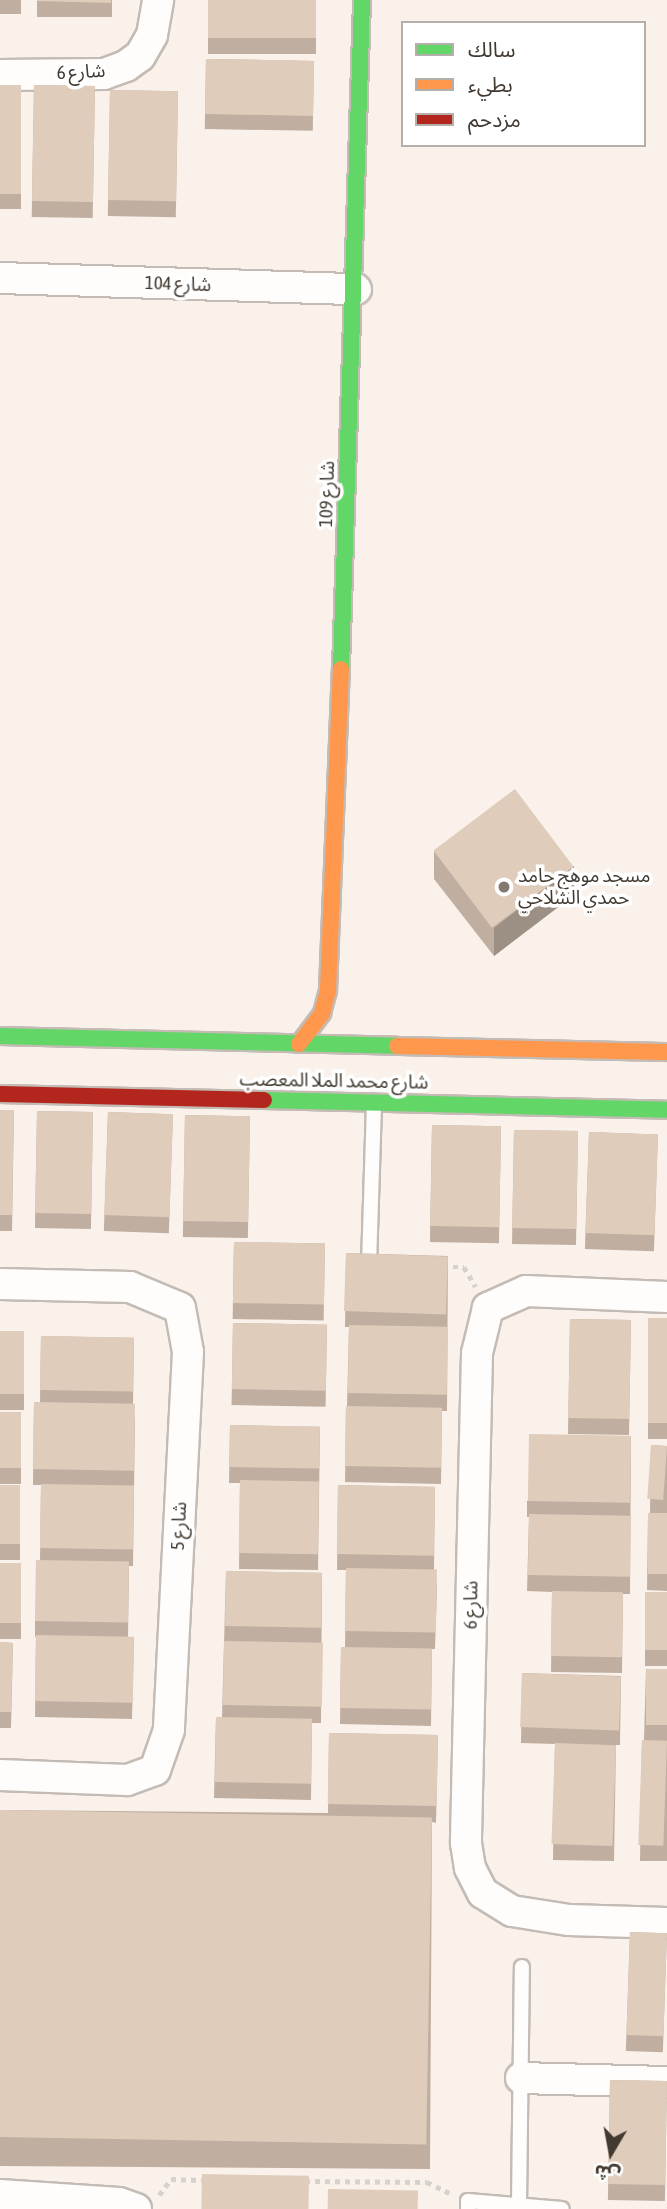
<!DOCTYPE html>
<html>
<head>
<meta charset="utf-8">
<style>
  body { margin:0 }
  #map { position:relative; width:667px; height:2209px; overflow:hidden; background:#f9f1ea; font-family:"Asap Condensed","Noto Sans Arabic",sans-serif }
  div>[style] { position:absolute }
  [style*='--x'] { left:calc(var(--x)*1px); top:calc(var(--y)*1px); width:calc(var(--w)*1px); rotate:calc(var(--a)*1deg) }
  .path>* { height:4.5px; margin-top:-2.25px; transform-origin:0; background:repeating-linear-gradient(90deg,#d5d2ce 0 5px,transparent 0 10px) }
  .roads { filter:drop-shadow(2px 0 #c3bbb4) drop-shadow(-2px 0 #c3bbb4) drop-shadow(0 2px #c3bbb4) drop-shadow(0 -2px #c3bbb4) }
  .lane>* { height:14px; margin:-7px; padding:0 7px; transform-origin:7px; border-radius:7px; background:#fefdfc }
  .street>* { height:30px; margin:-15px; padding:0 15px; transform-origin:15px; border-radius:15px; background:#fefdfc }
  .fast>* { height:16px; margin:-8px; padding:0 8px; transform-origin:8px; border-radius:8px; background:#63d668 }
  .slow>* { height:16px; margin:-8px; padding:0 8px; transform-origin:8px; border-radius:8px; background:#ff974d }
  .jam>* { height:16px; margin:-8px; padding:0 8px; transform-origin:8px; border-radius:8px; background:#b3261e }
  .wall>* { inset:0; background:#c0afa1; transform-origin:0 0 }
  .shaded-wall>* { inset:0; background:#9c8f83 }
  .building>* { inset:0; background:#dfccbb; transform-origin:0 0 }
  .dots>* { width:19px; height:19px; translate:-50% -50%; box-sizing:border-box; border:4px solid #fff; border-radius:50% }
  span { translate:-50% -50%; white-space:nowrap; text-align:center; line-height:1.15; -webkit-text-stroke:7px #fff; paint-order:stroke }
  .street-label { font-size:19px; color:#423930 }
  .poi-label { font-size:19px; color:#423930 }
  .left { translate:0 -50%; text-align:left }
  .legend { position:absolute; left:401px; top:21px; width:245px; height:126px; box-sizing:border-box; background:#fff; border:2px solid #b3b0ac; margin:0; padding:9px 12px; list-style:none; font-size:21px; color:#423930 }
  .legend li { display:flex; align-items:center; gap:14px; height:35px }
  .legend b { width:35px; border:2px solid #b3b0ac }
  .north { position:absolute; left:576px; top:2118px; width:70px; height:70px; -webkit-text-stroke:5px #fff; paint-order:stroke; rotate:190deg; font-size:19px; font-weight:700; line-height:28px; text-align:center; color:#423930 }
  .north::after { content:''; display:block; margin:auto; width:24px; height:32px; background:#423930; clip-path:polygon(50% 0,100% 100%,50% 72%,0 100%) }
</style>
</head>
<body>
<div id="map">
  <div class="path">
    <i style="--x:443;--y:1267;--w:21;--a:0"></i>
    <i style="--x:464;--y:1267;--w:23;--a:59"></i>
    <i style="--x:305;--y:2181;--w:122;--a:0.5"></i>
    <i style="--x:427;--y:2182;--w:28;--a:26"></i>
    <i style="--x:159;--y:2195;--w:20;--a:-53"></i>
    <i style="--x:171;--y:2179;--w:35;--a:2"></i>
  </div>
  <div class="roads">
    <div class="lane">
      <i style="--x:369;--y:1264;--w:160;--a:-88.2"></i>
      <i style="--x:519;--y:2204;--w:237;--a:-89.3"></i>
      <i style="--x:468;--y:2209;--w:8;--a:-90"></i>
      <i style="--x:468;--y:2201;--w:94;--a:4.9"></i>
    </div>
    <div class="street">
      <i style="--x:0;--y:75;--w:104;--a:-0.6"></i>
      <i style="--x:104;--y:74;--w:23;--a:-20"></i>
      <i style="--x:126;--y:66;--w:17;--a:-36"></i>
      <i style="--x:140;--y:56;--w:24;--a:-60"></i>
      <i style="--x:152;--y:35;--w:36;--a:-80"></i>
      <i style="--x:0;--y:278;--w:356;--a:1.8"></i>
      <i style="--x:0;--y:1284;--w:130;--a:1.3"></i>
      <i style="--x:130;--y:1287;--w:54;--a:22.8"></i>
      <i style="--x:180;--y:1308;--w:45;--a:79.7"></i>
      <i style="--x:188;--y:1352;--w:378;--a:92.9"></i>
      <i style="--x:169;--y:1730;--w:42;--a:109.3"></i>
      <i style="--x:155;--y:1770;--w:30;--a:160"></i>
      <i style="--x:127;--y:1780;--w:127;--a:-177.7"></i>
      <i style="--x:667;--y:1297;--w:141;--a:-177.6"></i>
      <i style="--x:526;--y:1291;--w:42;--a:155.9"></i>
      <i style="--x:488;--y:1308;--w:46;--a:103.7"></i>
      <i style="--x:477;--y:1353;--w:490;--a:91.3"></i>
      <i style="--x:466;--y:1843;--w:25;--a:81"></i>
      <i style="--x:470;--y:1868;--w:28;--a:63"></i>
      <i style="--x:483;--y:1893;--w:34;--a:32"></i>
      <i style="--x:512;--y:1911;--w:58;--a:9"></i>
      <i style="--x:569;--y:1920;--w:98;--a:1.8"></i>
      <i style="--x:521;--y:2078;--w:146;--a:1.6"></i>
      <i style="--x:0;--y:2195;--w:119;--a:3.8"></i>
      <i style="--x:119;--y:2203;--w:18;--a:19"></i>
    </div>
    <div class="fast">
      <i style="--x:341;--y:669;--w:669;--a:-88.2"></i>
      <i style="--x:0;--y:1036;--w:397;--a:1.4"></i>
      <i style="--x:264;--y:1100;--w:403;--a:1.4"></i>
    </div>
    <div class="slow">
      <i style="--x:299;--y:1044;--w:39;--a:-53"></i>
      <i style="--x:322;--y:1013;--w:24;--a:-75"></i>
      <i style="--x:328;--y:990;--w:321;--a:-87.7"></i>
      <i style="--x:397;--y:1046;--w:270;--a:1.3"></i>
    </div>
    <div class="jam">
      <i style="--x:0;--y:1094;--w:264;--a:1.3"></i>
    </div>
  </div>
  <div class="wall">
    <i style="left:0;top:0;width:21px;height:14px"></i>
    <i style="left:37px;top:0;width:75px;height:17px"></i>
    <i style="left:208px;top:0;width:108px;height:54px"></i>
    <i style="left:206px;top:59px;width:108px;height:70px;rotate:1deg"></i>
    <i style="left:0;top:85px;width:21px;height:124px"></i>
    <i style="left:34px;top:85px;width:61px;height:132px;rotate:1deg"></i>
    <i style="left:110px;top:90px;width:68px;height:126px;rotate:1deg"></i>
    <i style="clip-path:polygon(434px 851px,574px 895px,494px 956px,434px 879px)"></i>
    <i style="clip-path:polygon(0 1110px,14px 1110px,12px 1231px,0 1231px)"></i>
    <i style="left:37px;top:1111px;width:56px;height:117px;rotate:1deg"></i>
    <i style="left:108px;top:1112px;width:65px;height:119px;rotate:2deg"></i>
    <i style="left:185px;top:1115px;width:65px;height:122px;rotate:1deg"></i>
    <i style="left:432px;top:1125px;width:69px;height:117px;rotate:1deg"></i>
    <i style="left:514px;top:1130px;width:64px;height:114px;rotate:1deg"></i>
    <i style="left:589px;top:1132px;width:69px;height:117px;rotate:2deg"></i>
    <i style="left:234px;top:1242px;width:91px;height:77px;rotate:1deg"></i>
    <i style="clip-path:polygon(346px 1253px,448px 1256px,447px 1411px,442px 1411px,441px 1484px,345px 1482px,346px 1406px,347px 1406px,349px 1327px,345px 1327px)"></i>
    <i style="left:648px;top:1318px;width:19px;height:121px"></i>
    <i style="left:570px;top:1319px;width:61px;height:115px;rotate:1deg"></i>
    <i style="left:233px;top:1323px;width:94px;height:82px;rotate:1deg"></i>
    <i style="left:0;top:1331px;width:24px;height:79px"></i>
    <i style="clip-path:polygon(41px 1336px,134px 1338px,133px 1404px,135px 1420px,133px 1566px,129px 1566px,128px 1637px,134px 1637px,132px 1719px,35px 1717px,36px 1637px,35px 1637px,35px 1621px,40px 1560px,41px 1485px,33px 1485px,34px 1402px,40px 1402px)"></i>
    <i style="left:0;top:1412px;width:21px;height:72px"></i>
    <i style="clip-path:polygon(230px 1425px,320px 1427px,318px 1570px,239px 1569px,240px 1483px,229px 1483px)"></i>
    <i style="clip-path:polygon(631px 1436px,630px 1594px,623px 1594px,622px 1673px,551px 1672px,552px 1592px,527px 1591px,529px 1517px,527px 1517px,527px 1501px)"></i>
    <i style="clip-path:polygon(651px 1445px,667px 1446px,667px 1591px,647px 1590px,648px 1513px,650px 1513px)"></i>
    <i style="left:0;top:1485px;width:20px;height:75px"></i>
    <i style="clip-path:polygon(338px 1485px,435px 1487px,434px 1570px,437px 1586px,435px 1649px,432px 1649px,431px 1726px,340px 1724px,341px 1647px,345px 1647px,346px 1570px,337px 1570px)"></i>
    <i style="left:0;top:1563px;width:21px;height:76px"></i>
    <i style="clip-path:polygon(226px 1571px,322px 1573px,321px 1723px,312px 1723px,311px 1800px,214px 1798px,216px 1717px,222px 1717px)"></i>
    <i style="left:645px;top:1592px;width:22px;height:74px"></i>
    <i style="clip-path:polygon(0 1642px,13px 1643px,11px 1728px,0 1728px)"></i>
    <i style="clip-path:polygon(646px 1669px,667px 1669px,667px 1861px,640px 1861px,642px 1740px,644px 1740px)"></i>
    <i style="clip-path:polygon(522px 1673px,621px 1676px,620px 1745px,616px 1745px,614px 1861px,553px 1860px,555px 1744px,521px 1743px)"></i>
    <i style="clip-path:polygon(329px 1733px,438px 1735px,436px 1823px,432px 1822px,430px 2169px,0 2166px,0 1810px,328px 1813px)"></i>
    <i style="left:630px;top:1932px;width:37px;height:119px;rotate:2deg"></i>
    <i style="left:610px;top:2080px;width:57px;height:120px;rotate:1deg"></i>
  </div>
  <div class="shaded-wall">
    <i style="clip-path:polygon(574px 866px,574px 895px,494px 956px,494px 928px)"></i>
  </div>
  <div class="building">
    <i style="clip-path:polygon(37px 0,111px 0,111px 3px,37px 1px)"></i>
    <i style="left:208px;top:0;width:108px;height:38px"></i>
    <i style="left:206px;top:59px;width:108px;height:55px;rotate:1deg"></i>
    <i style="left:0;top:85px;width:21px;height:109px"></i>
    <i style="left:34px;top:85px;width:61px;height:116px;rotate:1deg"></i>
    <i style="left:110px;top:90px;width:68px;height:110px;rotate:1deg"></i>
    <i style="left:515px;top:789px;width:97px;height:102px;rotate:53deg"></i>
    <i style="clip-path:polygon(0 1110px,14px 1110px,12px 1215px,0 1215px)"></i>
    <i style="left:37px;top:1111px;width:56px;height:102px;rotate:1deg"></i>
    <i style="left:108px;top:1112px;width:65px;height:103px;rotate:2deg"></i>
    <i style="left:185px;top:1115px;width:65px;height:106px;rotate:1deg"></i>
    <i style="left:432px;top:1125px;width:69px;height:101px;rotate:1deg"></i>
    <i style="left:514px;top:1130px;width:64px;height:98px;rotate:1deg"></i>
    <i style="left:589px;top:1132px;width:69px;height:101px;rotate:2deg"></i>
    <i style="left:234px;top:1242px;width:91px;height:61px;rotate:1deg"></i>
    <i style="left:346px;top:1253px;width:102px;height:58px;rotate:2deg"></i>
    <i style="left:648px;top:1318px;width:19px;height:105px"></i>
    <i style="left:570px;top:1319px;width:61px;height:99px;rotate:1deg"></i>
    <i style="left:233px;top:1323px;width:94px;height:66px;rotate:1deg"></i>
    <i style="left:349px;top:1325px;width:99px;height:68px;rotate:1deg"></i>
    <i style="left:0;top:1331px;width:24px;height:63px"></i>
    <i style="left:41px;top:1336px;width:93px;height:54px;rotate:1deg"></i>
    <i style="left:34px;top:1402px;width:101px;height:67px;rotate:1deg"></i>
    <i style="left:346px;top:1406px;width:96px;height:60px;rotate:1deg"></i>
    <i style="left:0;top:1412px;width:21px;height:56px"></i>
    <i style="left:230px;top:1425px;width:90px;height:42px;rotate:1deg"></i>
    <i style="left:529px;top:1434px;width:102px;height:67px;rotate:1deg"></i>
    <i style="left:651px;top:1445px;width:16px;height:54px;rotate:4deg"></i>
    <i style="left:240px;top:1480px;width:79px;height:73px;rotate:1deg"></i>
    <i style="left:41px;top:1484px;width:93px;height:64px;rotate:1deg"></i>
    <i style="left:0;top:1485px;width:20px;height:59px"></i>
    <i style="left:338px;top:1485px;width:97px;height:69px;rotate:1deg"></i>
    <i style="left:648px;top:1513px;width:19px;height:61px"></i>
    <i style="left:529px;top:1514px;width:102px;height:61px;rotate:1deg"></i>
    <i style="left:36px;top:1560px;width:93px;height:61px;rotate:1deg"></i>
    <i style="left:0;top:1563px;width:21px;height:60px"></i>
    <i style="left:346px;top:1568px;width:91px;height:63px;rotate:1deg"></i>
    <i style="left:226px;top:1571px;width:96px;height:55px;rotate:1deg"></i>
    <i style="left:552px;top:1591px;width:71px;height:65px;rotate:1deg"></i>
    <i style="left:645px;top:1592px;width:22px;height:58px"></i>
    <i style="left:36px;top:1635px;width:98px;height:66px;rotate:1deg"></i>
    <i style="left:224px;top:1641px;width:99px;height:64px;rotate:1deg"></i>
    <i style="clip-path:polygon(0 1642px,13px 1643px,11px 1712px,0 1712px)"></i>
    <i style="left:341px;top:1647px;width:91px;height:61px;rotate:1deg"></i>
    <i style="left:646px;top:1669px;width:21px;height:56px"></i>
    <i style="left:522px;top:1673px;width:99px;height:54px;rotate:2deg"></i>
    <i style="left:216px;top:1717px;width:96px;height:65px;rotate:1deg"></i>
    <i style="left:329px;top:1733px;width:109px;height:71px;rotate:1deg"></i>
    <i style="left:642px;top:1740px;width:25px;height:105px;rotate:2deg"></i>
    <i style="left:555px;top:1743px;width:61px;height:101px;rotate:2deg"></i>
    <i style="left:0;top:1810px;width:432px;height:327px;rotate:1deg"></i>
    <i style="left:630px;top:1932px;width:37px;height:103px;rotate:2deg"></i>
    <i style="left:610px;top:2080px;width:57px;height:104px;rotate:1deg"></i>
    <i style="left:202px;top:2174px;width:107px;height:35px;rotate:1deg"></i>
    <i style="left:328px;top:2189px;width:90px;height:20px;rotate:1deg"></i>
  </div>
  <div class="dots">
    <i style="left:504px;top:887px;background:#827971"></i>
  </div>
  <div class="street-label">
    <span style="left:81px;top:72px;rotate:-3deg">شارع 6</span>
    <span style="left:178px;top:284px;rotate:2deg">شارع 104</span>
    <span style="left:327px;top:494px;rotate:-88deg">شارع 109</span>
    <span style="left:334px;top:1081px;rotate:1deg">شارع محمد الملا المعصب</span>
    <span style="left:179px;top:1526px;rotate:-87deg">شارع 5</span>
    <span style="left:471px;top:1605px;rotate:-89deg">شارع 6</span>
  </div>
  <div class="poi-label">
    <span class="left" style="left:518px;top:887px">مسجد موهج حامد<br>حمدي الشلاحي</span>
  </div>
  <ul class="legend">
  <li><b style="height:9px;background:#63d668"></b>سالك</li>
  <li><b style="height:9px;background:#ff974d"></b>بطيء</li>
  <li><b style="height:9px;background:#b3261e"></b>مزدحم</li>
  </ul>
  <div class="north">ش</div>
</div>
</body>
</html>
